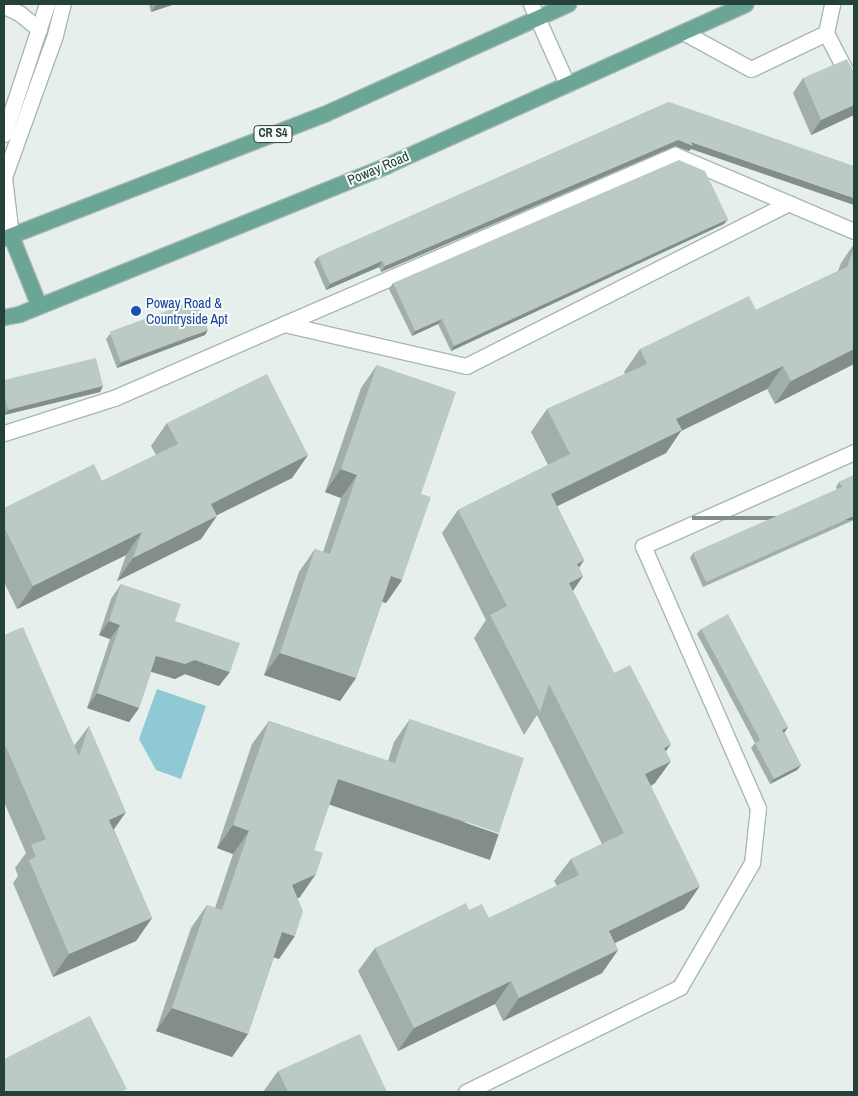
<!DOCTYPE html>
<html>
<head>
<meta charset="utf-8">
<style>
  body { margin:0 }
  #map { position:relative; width:858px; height:1096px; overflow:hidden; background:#e6efeb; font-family:"Archivo Narrow",sans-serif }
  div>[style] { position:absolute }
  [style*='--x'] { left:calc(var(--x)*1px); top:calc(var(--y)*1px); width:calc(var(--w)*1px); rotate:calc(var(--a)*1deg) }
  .water>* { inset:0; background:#8ec9d4 }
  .roads { filter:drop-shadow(1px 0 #a8b8b2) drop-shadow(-1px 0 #a8b8b2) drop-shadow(0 1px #a8b8b2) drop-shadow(0 -1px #a8b8b2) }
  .lane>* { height:15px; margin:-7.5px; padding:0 7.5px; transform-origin:7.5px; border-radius:7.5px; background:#fff }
  .street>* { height:15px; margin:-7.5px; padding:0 7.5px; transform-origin:7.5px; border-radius:7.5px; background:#fff }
  .primary>* { height:15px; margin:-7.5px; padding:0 7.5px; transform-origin:7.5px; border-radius:7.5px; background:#6aa596 }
  .wall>* { inset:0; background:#a1aea9 }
  .shaded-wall>* { inset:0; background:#838d89; transform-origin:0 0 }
  .building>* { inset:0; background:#bbcac4; transform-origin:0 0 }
  .dots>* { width:14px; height:14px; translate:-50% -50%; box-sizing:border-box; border:2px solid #f7fbf9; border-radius:50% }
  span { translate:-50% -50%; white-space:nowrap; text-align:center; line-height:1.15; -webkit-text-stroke:4px #f7fbf9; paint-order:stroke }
  .shield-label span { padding:1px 4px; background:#f7fbf9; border:1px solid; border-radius:4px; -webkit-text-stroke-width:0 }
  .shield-label { font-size:12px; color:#24423a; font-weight:700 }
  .street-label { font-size:14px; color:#24423a }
  .transit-label { font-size:14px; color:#164399 }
  .left { translate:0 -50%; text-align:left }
  .frame { position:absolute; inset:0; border:5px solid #24423a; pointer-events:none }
</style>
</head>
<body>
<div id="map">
  <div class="water">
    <i style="clip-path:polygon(157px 689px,206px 706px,181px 779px,156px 770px,139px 739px)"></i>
  </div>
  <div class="roads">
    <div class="lane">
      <i style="--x:4;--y:6;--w:17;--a:25"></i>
      <i style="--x:19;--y:13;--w:26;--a:39"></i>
      <i style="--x:683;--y:32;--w:77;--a:28.6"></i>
      <i style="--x:751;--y:69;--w:83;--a:-25.6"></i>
      <i style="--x:826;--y:33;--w:30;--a:-78"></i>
      <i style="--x:826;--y:33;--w:61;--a:62.6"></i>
      <i style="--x:4;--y:134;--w:137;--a:-71.7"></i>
      <i style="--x:11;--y:236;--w:59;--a:-96.8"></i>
      <i style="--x:4;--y:177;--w:151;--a:-70.2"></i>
      <i style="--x:55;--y:35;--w:32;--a:-76"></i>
      <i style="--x:284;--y:324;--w:426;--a:-23.4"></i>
      <i style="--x:675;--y:155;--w:123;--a:23"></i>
      <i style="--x:4;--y:433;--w:115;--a:-17.7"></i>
      <i style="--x:114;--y:398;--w:185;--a:-23.5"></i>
      <i style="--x:284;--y:324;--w:187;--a:13"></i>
      <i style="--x:466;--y:366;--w:361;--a:-26.8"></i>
      <i style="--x:788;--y:203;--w:72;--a:23"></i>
      <i style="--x:466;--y:1092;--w:238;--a:-26.1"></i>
      <i style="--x:680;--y:987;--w:143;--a:-59.9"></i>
      <i style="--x:752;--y:863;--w:55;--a:-83.8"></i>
      <i style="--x:758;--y:808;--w:286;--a:-113.7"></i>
      <i style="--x:643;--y:546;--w:231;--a:-24"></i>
    </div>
    <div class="street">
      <i style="--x:531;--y:4;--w:88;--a:65.8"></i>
    </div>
    <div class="primary">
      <i style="--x:11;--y:236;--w:75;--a:68.2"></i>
      <i style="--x:4;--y:238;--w:343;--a:-21.2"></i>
      <i style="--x:324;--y:114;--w:268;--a:-24.3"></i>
      <i style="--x:4;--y:317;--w:15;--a:-11"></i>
      <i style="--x:19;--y:314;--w:397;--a:-22"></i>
      <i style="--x:387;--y:165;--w:393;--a:-24.2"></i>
    </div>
  </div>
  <div class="wall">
    <i style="clip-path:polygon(149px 4px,175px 4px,151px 12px)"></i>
    <i style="clip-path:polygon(854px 72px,854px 115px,811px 135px,793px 93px,803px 78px)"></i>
    <i style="clip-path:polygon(669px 102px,691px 149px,689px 151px,675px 146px,381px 272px,379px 267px,326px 290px,314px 262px,318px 257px)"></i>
    <i style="clip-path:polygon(724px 224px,451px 351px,438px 324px,412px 336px,389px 289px,393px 283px)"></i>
    <i style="clip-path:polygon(854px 244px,854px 364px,775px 404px,767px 389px,681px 431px,666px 453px,557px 506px,584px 560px,579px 568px,583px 576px,573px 591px,614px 673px,666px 751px,655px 783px,651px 786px,684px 909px,615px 943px,618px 950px,602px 973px,503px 1021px,495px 1004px,398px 1051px,358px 971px,375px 948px,469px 910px,489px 918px,557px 886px,554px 881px,571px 859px,602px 844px,537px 715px,524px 735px,474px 638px,486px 620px,442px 533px,458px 510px,548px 465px,531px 432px,547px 409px,625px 374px,624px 372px,640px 349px,756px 310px,838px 271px,841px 263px)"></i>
    <i style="clip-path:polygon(110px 334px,205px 335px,117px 368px,106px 339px)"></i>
    <i style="clip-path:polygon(377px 365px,421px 494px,402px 580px,386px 603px,382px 602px,356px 678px,340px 701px,264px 675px,299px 572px,315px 549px,323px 552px,341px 498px,325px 492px,361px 388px)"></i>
    <i style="clip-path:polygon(4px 380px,103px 386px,100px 392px,4px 415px)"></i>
    <i style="clip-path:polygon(167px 423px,308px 455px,292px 478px,217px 515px,201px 539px,117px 581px,126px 555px,17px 609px,4px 582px,4px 508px,102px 481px,156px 455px,151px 446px)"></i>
    <i style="clip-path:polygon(854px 475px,854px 520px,703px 587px,690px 558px,693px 553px,837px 490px,836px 487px,839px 482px)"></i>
    <i style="clip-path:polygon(121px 584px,175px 621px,219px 686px,185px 674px,175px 679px,151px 672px,139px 708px,129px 722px,87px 708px,110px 639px,99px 635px,111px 599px)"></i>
    <i style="clip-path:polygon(701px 629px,788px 727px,784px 732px,801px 765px,797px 770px,770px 784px,751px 748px,755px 743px,697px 634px)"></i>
    <i style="clip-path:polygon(4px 635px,74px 746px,89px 726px,114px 830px,152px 918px,136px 941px,53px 977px,13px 883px,18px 876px,15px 868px,26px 853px,4px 802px)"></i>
    <i style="clip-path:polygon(410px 719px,483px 856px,329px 804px,314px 850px,300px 897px,298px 898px,279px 959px,274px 957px,248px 1034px,232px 1057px,156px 1031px,191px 928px,207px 905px,215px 908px,233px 854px,217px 848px,252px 744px,269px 721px,388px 761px,394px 742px)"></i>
    <i style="clip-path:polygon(278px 1071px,387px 1092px,263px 1092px)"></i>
  </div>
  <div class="shaded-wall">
    <i style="clip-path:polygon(157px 4px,175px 4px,151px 12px)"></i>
    <i style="clip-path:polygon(854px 105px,854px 115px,811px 135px,821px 120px)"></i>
    <i style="clip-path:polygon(678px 140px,691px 142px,854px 198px,854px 205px,691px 149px,689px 151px,675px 146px,381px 272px,385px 266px)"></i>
    <i style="clip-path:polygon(728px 219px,724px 224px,451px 351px,454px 346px)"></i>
    <i style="clip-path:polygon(382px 261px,379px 267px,326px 290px,330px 284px)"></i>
    <i style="clip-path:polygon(442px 319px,438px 324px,412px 336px,415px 331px)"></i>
    <i style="clip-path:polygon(208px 330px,205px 335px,117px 368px,121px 363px)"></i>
    <i style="clip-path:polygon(854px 349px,854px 364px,775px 404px,791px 381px)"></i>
    <i style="clip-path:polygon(783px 366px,767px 389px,681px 431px,666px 453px,535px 517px,551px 494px,676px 419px)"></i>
    <i style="clip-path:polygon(103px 386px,100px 392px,4px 415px,8px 410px)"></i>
    <i style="clip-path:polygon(308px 455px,292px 478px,195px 526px,211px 504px)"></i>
    <i style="clip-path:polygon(341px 469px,357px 475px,341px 498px,325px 492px)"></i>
    <i style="clip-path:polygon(217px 516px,201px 539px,117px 581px,133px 558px)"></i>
    <i style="left:854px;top:516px;width:4px;height:162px;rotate:90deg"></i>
    <i style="clip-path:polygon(142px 532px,126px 555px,17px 609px,33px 586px)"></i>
    <i style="clip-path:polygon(584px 560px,568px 583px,577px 564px)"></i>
    <i style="clip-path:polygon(391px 576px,402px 580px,386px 603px,374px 599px)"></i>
    <i style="clip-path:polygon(583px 576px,567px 599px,569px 583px)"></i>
    <i style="clip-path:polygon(109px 621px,120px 625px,110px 639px,99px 635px)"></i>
    <i style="clip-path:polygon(280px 653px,356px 678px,340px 701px,264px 675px)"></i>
    <i style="clip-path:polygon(156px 656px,195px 660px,230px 672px,219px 686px,185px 674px,175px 679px,146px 670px)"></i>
    <i style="clip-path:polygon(97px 693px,139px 708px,129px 722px,87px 708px)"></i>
    <i style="clip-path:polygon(788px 727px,785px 732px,779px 735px,782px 730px)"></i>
    <i style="clip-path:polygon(671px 744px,655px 767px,664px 748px)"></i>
    <i style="clip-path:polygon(671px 761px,655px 783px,629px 797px,645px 774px)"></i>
    <i style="clip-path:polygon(801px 765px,797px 770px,770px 784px,774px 779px)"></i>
    <i style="left:338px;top:779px;width:170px;height:27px;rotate:19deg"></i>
    <i style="clip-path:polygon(126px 812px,110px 835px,109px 820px)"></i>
    <i style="clip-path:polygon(233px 825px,249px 831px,233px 854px,217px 848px)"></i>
    <i style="clip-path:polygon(316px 874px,300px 897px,276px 908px,292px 885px)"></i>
    <i style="clip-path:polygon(700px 886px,684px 909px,593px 954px,609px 931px)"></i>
    <i style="clip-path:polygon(152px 918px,136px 941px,53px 977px,69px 954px)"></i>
    <i style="clip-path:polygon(282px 932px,295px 936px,279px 959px,266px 955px)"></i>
    <i style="clip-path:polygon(618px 950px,602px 973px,503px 1021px,519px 998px)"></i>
    <i style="clip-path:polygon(511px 981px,495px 1004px,398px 1051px,414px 1028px)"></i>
    <i style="clip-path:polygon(172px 1008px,248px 1034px,232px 1057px,156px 1031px)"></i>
  </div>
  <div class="building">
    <i style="clip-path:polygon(847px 59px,854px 72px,854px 105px,821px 120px,803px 78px)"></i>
    <i style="clip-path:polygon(669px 102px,854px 166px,854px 198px,691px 142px,693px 146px,678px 140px,385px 266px,382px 261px,330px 284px,318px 257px)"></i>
    <i style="clip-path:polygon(679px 160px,705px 171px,728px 219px,454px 346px,442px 319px,415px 331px,393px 283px)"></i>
    <i style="clip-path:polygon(854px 248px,854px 349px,791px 381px,783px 366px,676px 419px,682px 430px,551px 494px,584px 560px,577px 564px,583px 576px,569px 583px,614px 673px,630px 665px,671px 744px,664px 748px,671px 761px,645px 774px,700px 886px,609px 931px,618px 950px,519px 998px,511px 981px,414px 1028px,375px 948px,466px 903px,469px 910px,482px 904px,489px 918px,579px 875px,571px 859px,624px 833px,549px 684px,540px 712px,490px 615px,507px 606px,458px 510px,570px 454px,547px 409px,647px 364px,640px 349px,749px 296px,756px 310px,847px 267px)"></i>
    <i style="left:197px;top:300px;width:32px;height:93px;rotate:70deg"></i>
    <i style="clip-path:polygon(96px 358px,103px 386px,8px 410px,4px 394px,4px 380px)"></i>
    <i style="clip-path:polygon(377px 365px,456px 392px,421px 494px,431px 497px,402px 580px,391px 576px,356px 678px,280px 653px,315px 549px,330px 554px,357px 475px,341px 469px)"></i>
    <i style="clip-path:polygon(267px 374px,308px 455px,211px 504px,217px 516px,133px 558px,142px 532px,33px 586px,4px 527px,4px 508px,94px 464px,102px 481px,178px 444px,167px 423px)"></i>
    <i style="clip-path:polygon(854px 475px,854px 516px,706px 582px,693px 553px,842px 487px,839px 482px)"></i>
    <i style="clip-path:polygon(121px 584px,181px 604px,175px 621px,240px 643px,230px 672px,195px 660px,185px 664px,156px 656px,139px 708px,97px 693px,120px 625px,109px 621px)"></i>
    <i style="clip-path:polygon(728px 614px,788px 727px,782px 730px,801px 765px,774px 779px,755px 743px,760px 740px,701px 629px)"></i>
    <i style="clip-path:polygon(23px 627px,79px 756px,89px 726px,126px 812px,109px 820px,152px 918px,69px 954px,29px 860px,36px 857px,31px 845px,46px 839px,6px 747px,4px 747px,4px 635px)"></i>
    <i style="clip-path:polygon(410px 719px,524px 758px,499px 833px,338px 779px,314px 850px,323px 853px,316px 874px,292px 885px,303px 911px,295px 936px,282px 932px,248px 1034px,172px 1008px,207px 905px,222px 910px,249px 831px,233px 825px,269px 721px,395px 763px)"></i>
    <i style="clip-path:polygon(90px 1016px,127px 1089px,121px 1092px,4px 1092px,4px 1059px)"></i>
    <i style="clip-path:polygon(360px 1034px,387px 1092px,288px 1092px,278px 1071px)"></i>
  </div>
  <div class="dots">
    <i style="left:136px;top:311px;background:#1a4fb4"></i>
  </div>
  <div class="shield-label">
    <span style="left:273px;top:134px">CR S4</span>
  </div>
  <div class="street-label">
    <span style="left:378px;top:168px;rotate:-23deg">Poway Road</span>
  </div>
  <div class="transit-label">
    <span class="left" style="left:146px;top:311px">Poway Road &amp;<br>Countryside Apt</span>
  </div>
  <div class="frame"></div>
</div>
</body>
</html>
